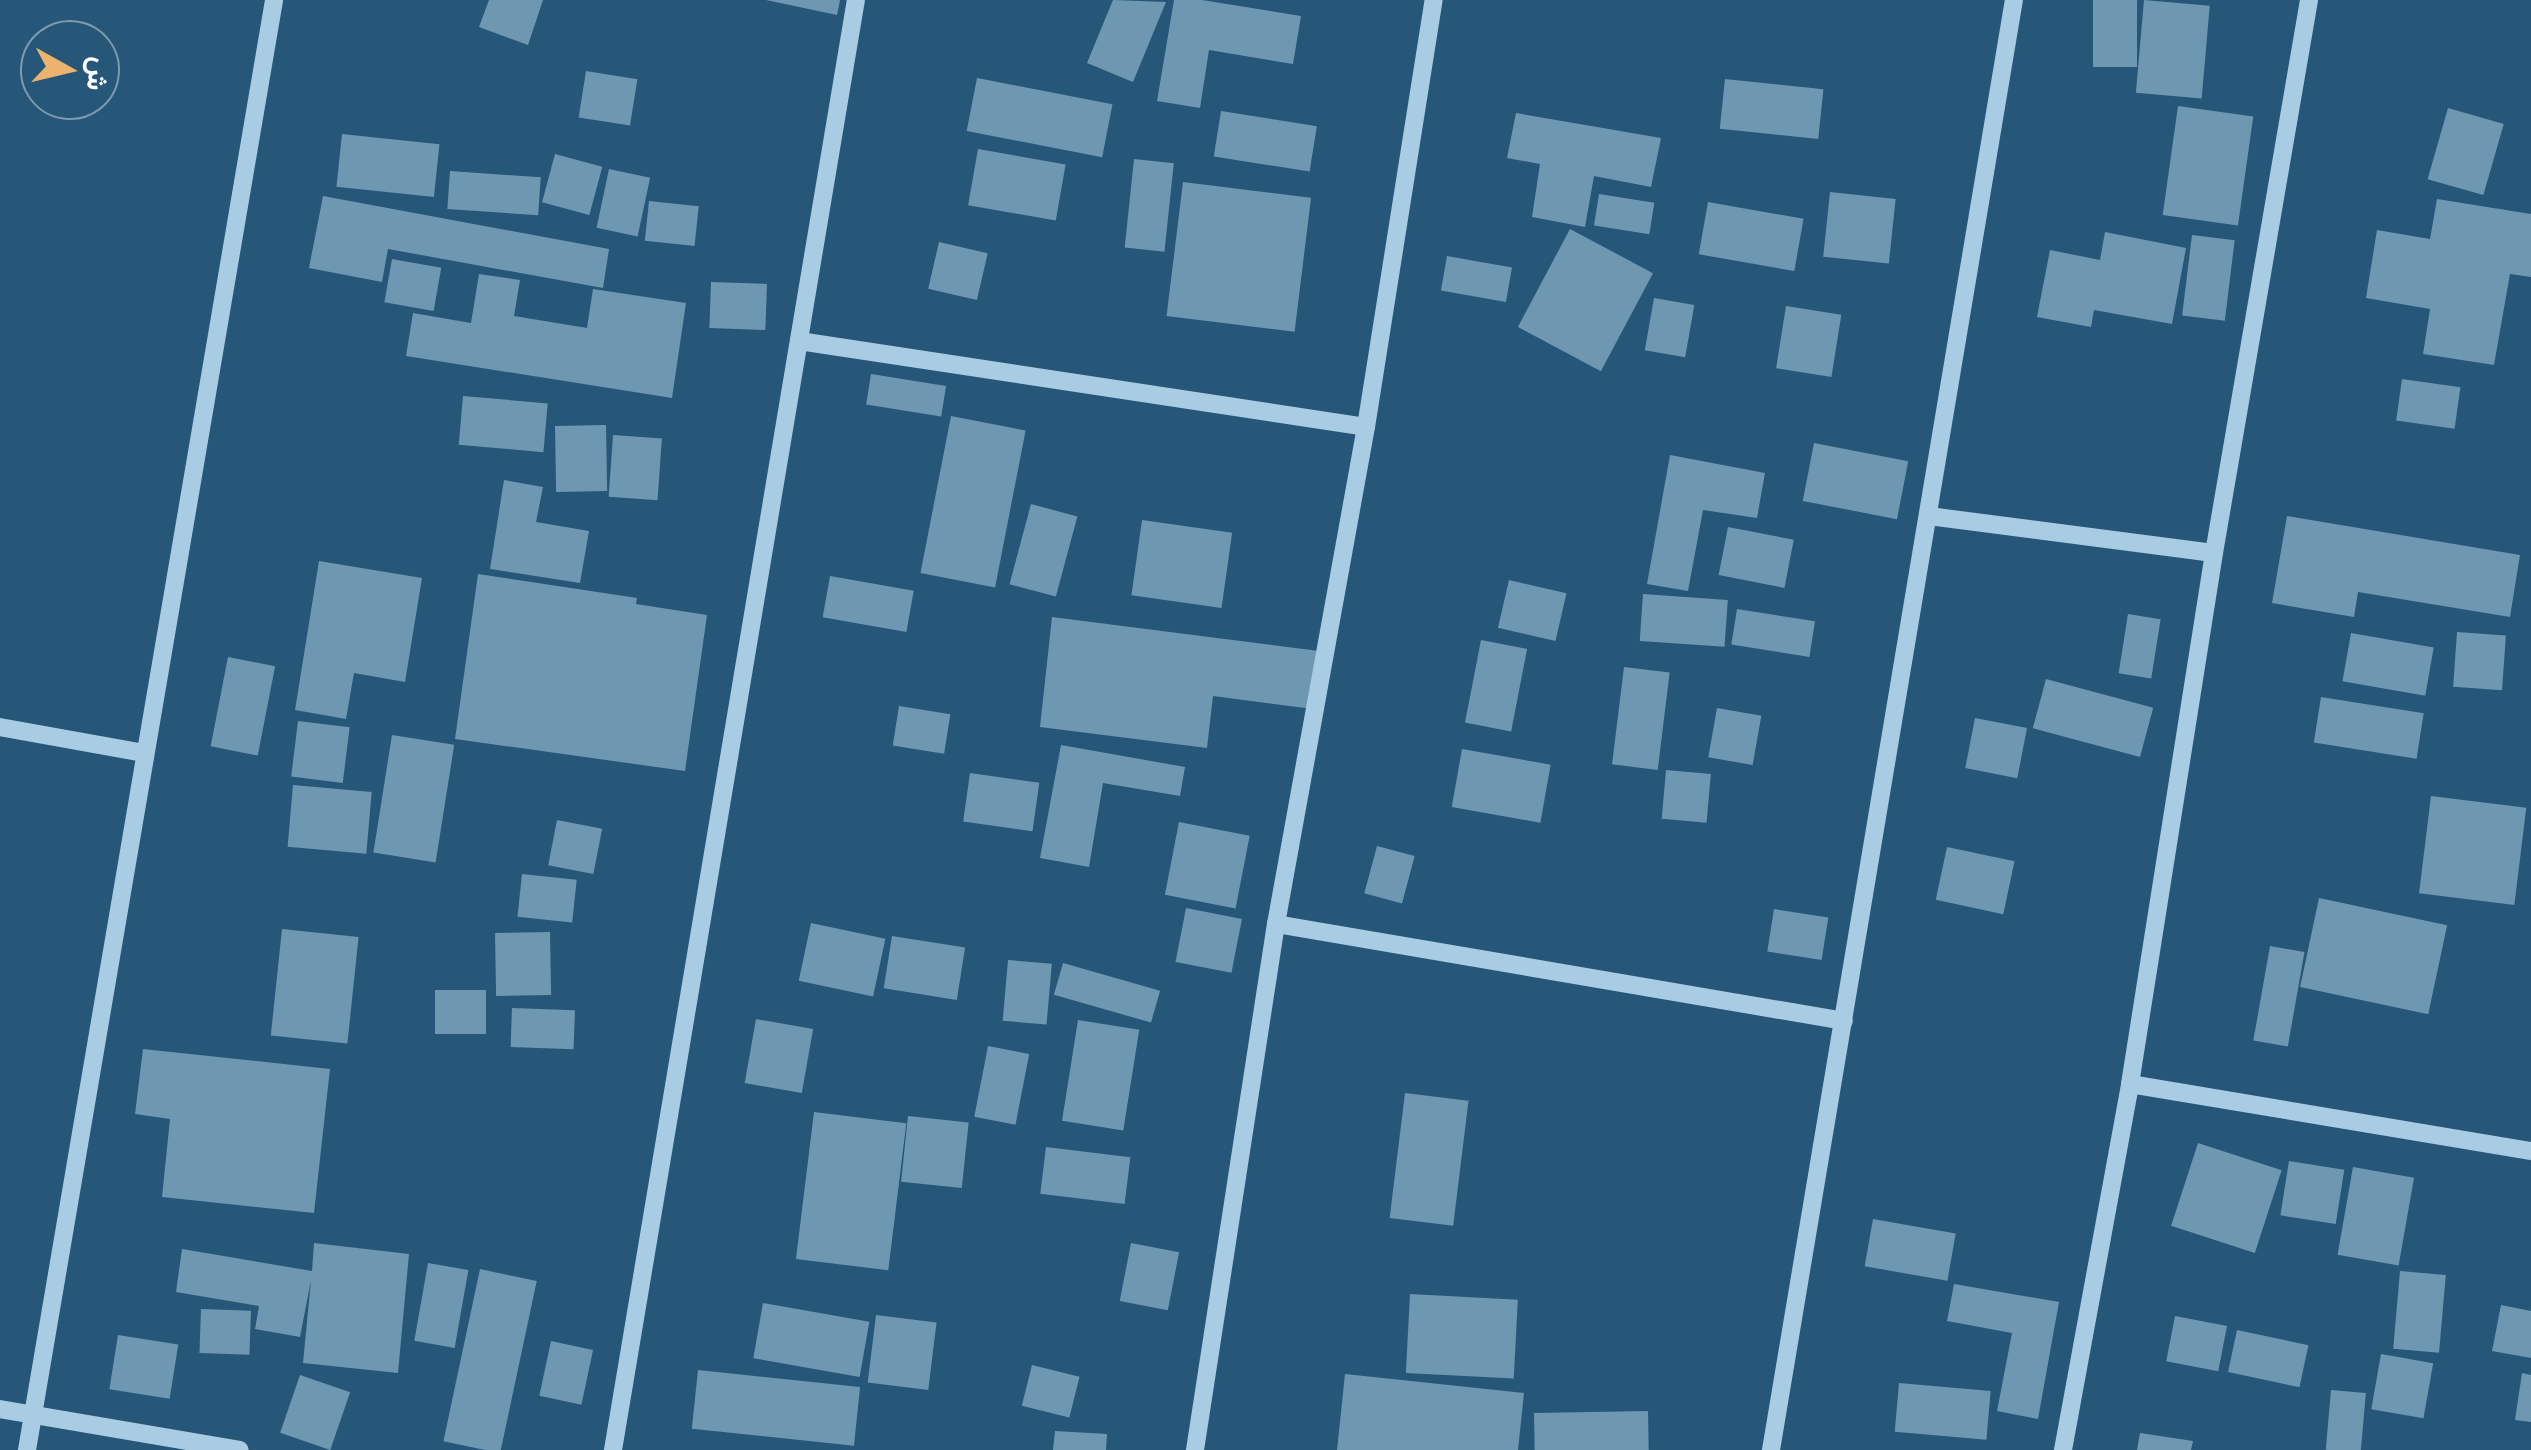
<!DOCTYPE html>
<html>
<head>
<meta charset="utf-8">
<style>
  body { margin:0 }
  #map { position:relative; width:2531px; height:1450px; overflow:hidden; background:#265778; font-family:"Source Sans 3",Vazirmatn,sans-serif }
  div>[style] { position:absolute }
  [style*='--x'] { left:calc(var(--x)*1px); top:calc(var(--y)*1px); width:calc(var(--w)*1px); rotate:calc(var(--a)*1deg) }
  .building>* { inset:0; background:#6e97b2; transform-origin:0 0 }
  .minor>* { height:18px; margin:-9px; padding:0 9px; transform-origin:9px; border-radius:9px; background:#a8cce3 }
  span { translate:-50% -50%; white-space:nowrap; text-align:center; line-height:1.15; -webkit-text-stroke:10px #265778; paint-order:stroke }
  .north { position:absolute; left:20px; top:20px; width:100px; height:100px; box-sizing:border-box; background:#265778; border:2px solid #7d9aae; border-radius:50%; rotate:98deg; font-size:28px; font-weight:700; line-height:40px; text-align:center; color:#fff }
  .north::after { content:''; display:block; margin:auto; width:35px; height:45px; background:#ebb36e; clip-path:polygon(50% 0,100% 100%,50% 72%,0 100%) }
</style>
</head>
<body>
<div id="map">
  <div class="building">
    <i style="clip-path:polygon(489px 0,543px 0,528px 45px,479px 27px)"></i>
    <i style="clip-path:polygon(766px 0,840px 0,837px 15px)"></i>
    <i style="clip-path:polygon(1113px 0,1166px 2px,1133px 82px,1087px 63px)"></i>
    <i style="clip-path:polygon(1174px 0,1202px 0,1301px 16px,1293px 64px,1209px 50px,1200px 108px,1157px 101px)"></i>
    <i style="left:2093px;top:0;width:44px;height:67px"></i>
    <i style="left:2144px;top:0;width:66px;height:93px;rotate:5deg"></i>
    <i style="left:586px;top:71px;width:52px;height:47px;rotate:9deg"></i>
    <i style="left:977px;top:78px;width:138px;height:54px;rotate:11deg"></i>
    <i style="left:1725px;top:79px;width:99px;height:50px;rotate:6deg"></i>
    <i style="left:2178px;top:106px;width:76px;height:110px;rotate:8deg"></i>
    <i style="left:2448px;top:108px;width:58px;height:74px;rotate:16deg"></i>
    <i style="left:1221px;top:111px;width:97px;height:46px;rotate:9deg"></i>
    <i style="clip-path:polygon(1516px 113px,1661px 138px,1651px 187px,1594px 176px,1585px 227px,1532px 217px,1540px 164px,1507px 158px)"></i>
    <i style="left:342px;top:134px;width:98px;height:53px;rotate:6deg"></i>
    <i style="left:978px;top:149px;width:89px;height:57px;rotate:10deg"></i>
    <i style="left:555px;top:154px;width:49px;height:50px;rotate:15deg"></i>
    <i style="left:1134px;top:159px;width:40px;height:89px;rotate:6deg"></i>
    <i style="left:609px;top:169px;width:42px;height:60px;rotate:12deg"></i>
    <i style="left:450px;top:171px;width:91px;height:38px;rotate:4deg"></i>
    <i style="left:1183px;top:182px;width:129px;height:135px;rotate:7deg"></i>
    <i style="left:1830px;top:192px;width:66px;height:65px;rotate:6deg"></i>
    <i style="left:1599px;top:194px;width:56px;height:32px;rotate:9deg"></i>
    <i style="clip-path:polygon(323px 196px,609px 249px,603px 288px,388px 249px,382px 282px,309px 268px)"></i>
    <i style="clip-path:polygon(2437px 199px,2531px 214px,2531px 277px,2510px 274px,2494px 365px,2423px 354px,2430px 309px,2366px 298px,2377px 230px,2430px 239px)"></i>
    <i style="left:649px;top:201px;width:50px;height:40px;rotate:6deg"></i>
    <i style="left:1708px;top:202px;width:97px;height:53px;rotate:10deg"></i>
    <i style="left:1570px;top:229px;width:94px;height:111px;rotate:28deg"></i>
    <i style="clip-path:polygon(2105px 232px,2186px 248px,2172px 324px,2094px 310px,2091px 327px,2037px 317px,2050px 250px,2100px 260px)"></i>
    <i style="left:2192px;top:235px;width:43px;height:81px;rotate:7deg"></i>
    <i style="left:939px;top:242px;width:50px;height:48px;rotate:13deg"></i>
    <i style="left:1447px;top:256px;width:66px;height:35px;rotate:10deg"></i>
    <i style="left:392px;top:259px;width:50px;height:44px;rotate:10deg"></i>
    <i style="clip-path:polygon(479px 274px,520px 280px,514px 316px,587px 328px,593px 289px,686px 303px,672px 398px,406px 356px,413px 313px,471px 323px)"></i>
    <i style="left:711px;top:282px;width:56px;height:46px;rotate:2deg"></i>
    <i style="left:1654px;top:298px;width:41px;height:53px;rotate:10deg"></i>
    <i style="left:1786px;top:306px;width:56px;height:63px;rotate:9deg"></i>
    <i style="left:871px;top:374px;width:76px;height:31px;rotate:9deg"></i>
    <i style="left:2402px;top:379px;width:59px;height:42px;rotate:8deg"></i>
    <i style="left:463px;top:396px;width:85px;height:49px;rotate:5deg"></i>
    <i style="left:951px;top:416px;width:76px;height:160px;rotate:11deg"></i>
    <i style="left:606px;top:425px;width:66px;height:51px;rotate:89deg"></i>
    <i style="left:613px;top:435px;width:49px;height:62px;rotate:4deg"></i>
    <i style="left:1814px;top:443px;width:96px;height:59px;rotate:11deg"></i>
    <i style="clip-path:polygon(1670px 455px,1765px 473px,1757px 518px,1703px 510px,1688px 591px,1647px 584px)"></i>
    <i style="clip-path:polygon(504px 480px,543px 487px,536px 522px,589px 531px,580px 583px,490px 569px)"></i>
    <i style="left:1031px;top:504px;width:48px;height:83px;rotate:15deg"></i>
    <i style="clip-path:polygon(2287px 516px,2520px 555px,2510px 617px,2358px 592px,2354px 617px,2272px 603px)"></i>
    <i style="left:1142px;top:520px;width:91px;height:76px;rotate:8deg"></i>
    <i style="left:1728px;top:527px;width:67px;height:49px;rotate:11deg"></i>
    <i style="clip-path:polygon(319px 561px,422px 578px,405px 682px,354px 673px,346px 719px,295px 710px)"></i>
    <i style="clip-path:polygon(478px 574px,637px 598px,636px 604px,707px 615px,685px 771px,455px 739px)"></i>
    <i style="left:830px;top:576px;width:85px;height:42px;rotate:10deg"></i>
    <i style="left:1509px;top:580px;width:59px;height:49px;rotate:13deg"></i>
    <i style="left:1643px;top:594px;width:85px;height:47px;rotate:4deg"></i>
    <i style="left:1737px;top:609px;width:79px;height:36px;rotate:9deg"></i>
    <i style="left:2128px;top:614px;width:33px;height:60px;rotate:9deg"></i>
    <i style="clip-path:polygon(1052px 617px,1319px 651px,1313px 709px,1213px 696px,1207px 748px,1040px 727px)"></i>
    <i style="left:2457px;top:632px;width:49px;height:55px;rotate:4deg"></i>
    <i style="left:2351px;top:633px;width:84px;height:49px;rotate:10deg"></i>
    <i style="left:1481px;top:640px;width:47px;height:84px;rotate:11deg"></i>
    <i style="left:228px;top:657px;width:48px;height:91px;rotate:11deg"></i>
    <i style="left:1624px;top:667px;width:46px;height:98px;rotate:7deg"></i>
    <i style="left:2046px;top:679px;width:111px;height:51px;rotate:15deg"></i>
    <i style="left:2321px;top:697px;width:104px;height:46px;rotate:9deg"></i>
    <i style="left:899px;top:706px;width:52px;height:40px;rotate:9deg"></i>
    <i style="left:1717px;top:708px;width:45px;height:50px;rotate:10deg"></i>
    <i style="left:1975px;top:718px;width:53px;height:51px;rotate:11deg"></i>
    <i style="left:298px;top:721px;width:52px;height:56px;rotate:7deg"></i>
    <i style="left:392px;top:735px;width:63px;height:119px;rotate:9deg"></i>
    <i style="clip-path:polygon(1061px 745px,1185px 767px,1180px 796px,1103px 783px,1089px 867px,1040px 858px)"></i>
    <i style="left:1462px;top:749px;width:90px;height:59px;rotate:10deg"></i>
    <i style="left:1666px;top:770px;width:45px;height:49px;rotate:5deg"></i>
    <i style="left:970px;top:773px;width:70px;height:49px;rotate:8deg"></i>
    <i style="left:293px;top:785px;width:79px;height:62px;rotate:5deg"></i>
    <i style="left:2431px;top:796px;width:96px;height:98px;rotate:7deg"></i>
    <i style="left:557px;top:820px;width:46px;height:46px;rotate:11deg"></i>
    <i style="left:1179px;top:822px;width:72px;height:74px;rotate:11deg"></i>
    <i style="left:1377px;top:846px;width:39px;height:49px;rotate:15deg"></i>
    <i style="left:1947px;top:847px;width:69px;height:54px;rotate:12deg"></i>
    <i style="left:522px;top:874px;width:55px;height:43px;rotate:6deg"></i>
    <i style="left:2319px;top:898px;width:131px;height:91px;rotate:12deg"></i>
    <i style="left:1186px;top:908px;width:57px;height:55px;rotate:11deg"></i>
    <i style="left:1774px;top:909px;width:55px;height:43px;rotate:9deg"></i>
    <i style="left:811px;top:923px;width:76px;height:59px;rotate:12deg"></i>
    <i style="left:282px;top:929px;width:77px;height:107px;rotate:6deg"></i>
    <i style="left:550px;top:932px;width:63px;height:55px;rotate:89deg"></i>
    <i style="left:892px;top:936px;width:74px;height:53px;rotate:9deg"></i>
    <i style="left:2270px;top:946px;width:35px;height:96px;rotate:10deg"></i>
    <i style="left:1008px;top:960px;width:44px;height:61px;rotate:5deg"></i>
    <i style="left:1063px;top:963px;width:101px;height:33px;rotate:16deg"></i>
    <i style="left:486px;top:990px;width:44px;height:51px;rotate:90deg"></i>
    <i style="left:512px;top:1008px;width:63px;height:39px;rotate:2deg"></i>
    <i style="left:756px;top:1019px;width:58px;height:65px;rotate:10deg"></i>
    <i style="left:1078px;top:1020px;width:62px;height:102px;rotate:9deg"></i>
    <i style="left:988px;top:1046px;width:42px;height:72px;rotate:11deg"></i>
    <i style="clip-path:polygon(143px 1049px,330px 1069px,314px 1213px,162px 1197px,170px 1119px,135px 1114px)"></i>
    <i style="left:1405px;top:1093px;width:64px;height:126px;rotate:7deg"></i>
    <i style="left:814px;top:1112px;width:93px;height:148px;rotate:7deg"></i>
    <i style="left:908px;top:1116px;width:61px;height:66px;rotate:6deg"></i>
    <i style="left:2198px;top:1143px;width:88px;height:87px;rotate:18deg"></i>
    <i style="left:1046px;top:1147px;width:85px;height:47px;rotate:7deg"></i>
    <i style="left:2289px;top:1161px;width:56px;height:55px;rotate:9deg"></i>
    <i style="left:2353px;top:1167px;width:62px;height:89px;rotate:10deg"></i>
    <i style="left:1873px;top:1219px;width:84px;height:48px;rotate:10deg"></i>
    <i style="clip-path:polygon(314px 1243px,409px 1254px,398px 1373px,303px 1363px,311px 1280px,300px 1337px,255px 1329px,259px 1306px,176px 1292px,182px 1249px,312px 1271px)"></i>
    <i style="left:1131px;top:1243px;width:49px;height:59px;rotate:11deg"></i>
    <i style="left:428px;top:1263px;width:41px;height:79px;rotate:10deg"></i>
    <i style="left:480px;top:1269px;width:58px;height:176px;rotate:12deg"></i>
    <i style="left:2400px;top:1271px;width:46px;height:78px;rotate:5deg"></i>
    <i style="clip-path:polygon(1954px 1284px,2059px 1302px,2038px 1419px,1997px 1411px,2012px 1333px,1947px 1321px)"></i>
    <i style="left:1410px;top:1294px;width:108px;height:79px;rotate:3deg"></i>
    <i style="left:763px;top:1303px;width:108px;height:56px;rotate:10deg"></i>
    <i style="clip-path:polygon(2501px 1305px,2531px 1311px,2531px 1358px,2492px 1351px)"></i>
    <i style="left:201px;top:1309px;width:50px;height:44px;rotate:2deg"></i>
    <i style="left:876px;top:1315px;width:61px;height:68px;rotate:7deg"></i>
    <i style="left:2175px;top:1316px;width:53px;height:46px;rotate:11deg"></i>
    <i style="left:2237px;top:1330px;width:73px;height:43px;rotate:12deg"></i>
    <i style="left:118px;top:1335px;width:61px;height:55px;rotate:9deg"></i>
    <i style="left:551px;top:1341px;width:43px;height:56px;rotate:12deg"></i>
    <i style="left:2381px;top:1354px;width:53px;height:56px;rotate:10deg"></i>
    <i style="left:1032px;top:1365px;width:49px;height:42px;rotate:14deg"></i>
    <i style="left:698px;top:1370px;width:163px;height:59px;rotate:6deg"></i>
    <i style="clip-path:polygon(2522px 1373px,2531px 1375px,2531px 1422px,2515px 1420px)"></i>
    <i style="clip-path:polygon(1345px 1374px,1524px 1393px,1518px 1450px,1337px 1450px)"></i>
    <i style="left:300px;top:1375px;width:53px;height:61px;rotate:19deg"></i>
    <i style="left:1899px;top:1383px;width:92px;height:49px;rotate:5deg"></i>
    <i style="left:2331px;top:1390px;width:35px;height:60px;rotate:5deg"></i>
    <i style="left:1648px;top:1411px;width:39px;height:114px;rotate:89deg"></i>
    <i style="clip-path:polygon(1055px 1431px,1107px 1434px,1106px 1450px,1053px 1450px)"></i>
    <i style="clip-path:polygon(2140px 1433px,2193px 1441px,2191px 1450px,2137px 1450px)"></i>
  </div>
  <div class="minor">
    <i style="--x:799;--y:341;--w:573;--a:8.62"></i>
    <i style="--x:1929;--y:516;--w:287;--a:7.4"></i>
    <i style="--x:0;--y:727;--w:147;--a:10.2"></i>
    <i style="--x:1276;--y:924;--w:576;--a:9.69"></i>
    <i style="--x:2130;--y:1084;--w:407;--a:9.5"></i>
    <i style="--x:0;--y:1409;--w:243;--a:9.7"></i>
    <i style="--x:27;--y:1450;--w:1471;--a:-80.33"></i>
    <i style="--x:613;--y:1450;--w:1470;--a:-80.49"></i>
    <i style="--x:1195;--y:1450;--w:532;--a:-81.25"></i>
    <i style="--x:1276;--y:924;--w:505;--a:-79.74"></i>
    <i style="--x:1366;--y:427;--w:432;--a:-81"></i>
    <i style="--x:1771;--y:1450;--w:1470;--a:-80.49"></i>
    <i style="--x:2063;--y:1450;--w:372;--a:-79.6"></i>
    <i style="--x:2130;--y:1084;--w:538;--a:-81.01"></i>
    <i style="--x:2214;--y:553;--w:561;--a:-80.25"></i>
  </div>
  <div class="north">ش</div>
</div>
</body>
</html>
